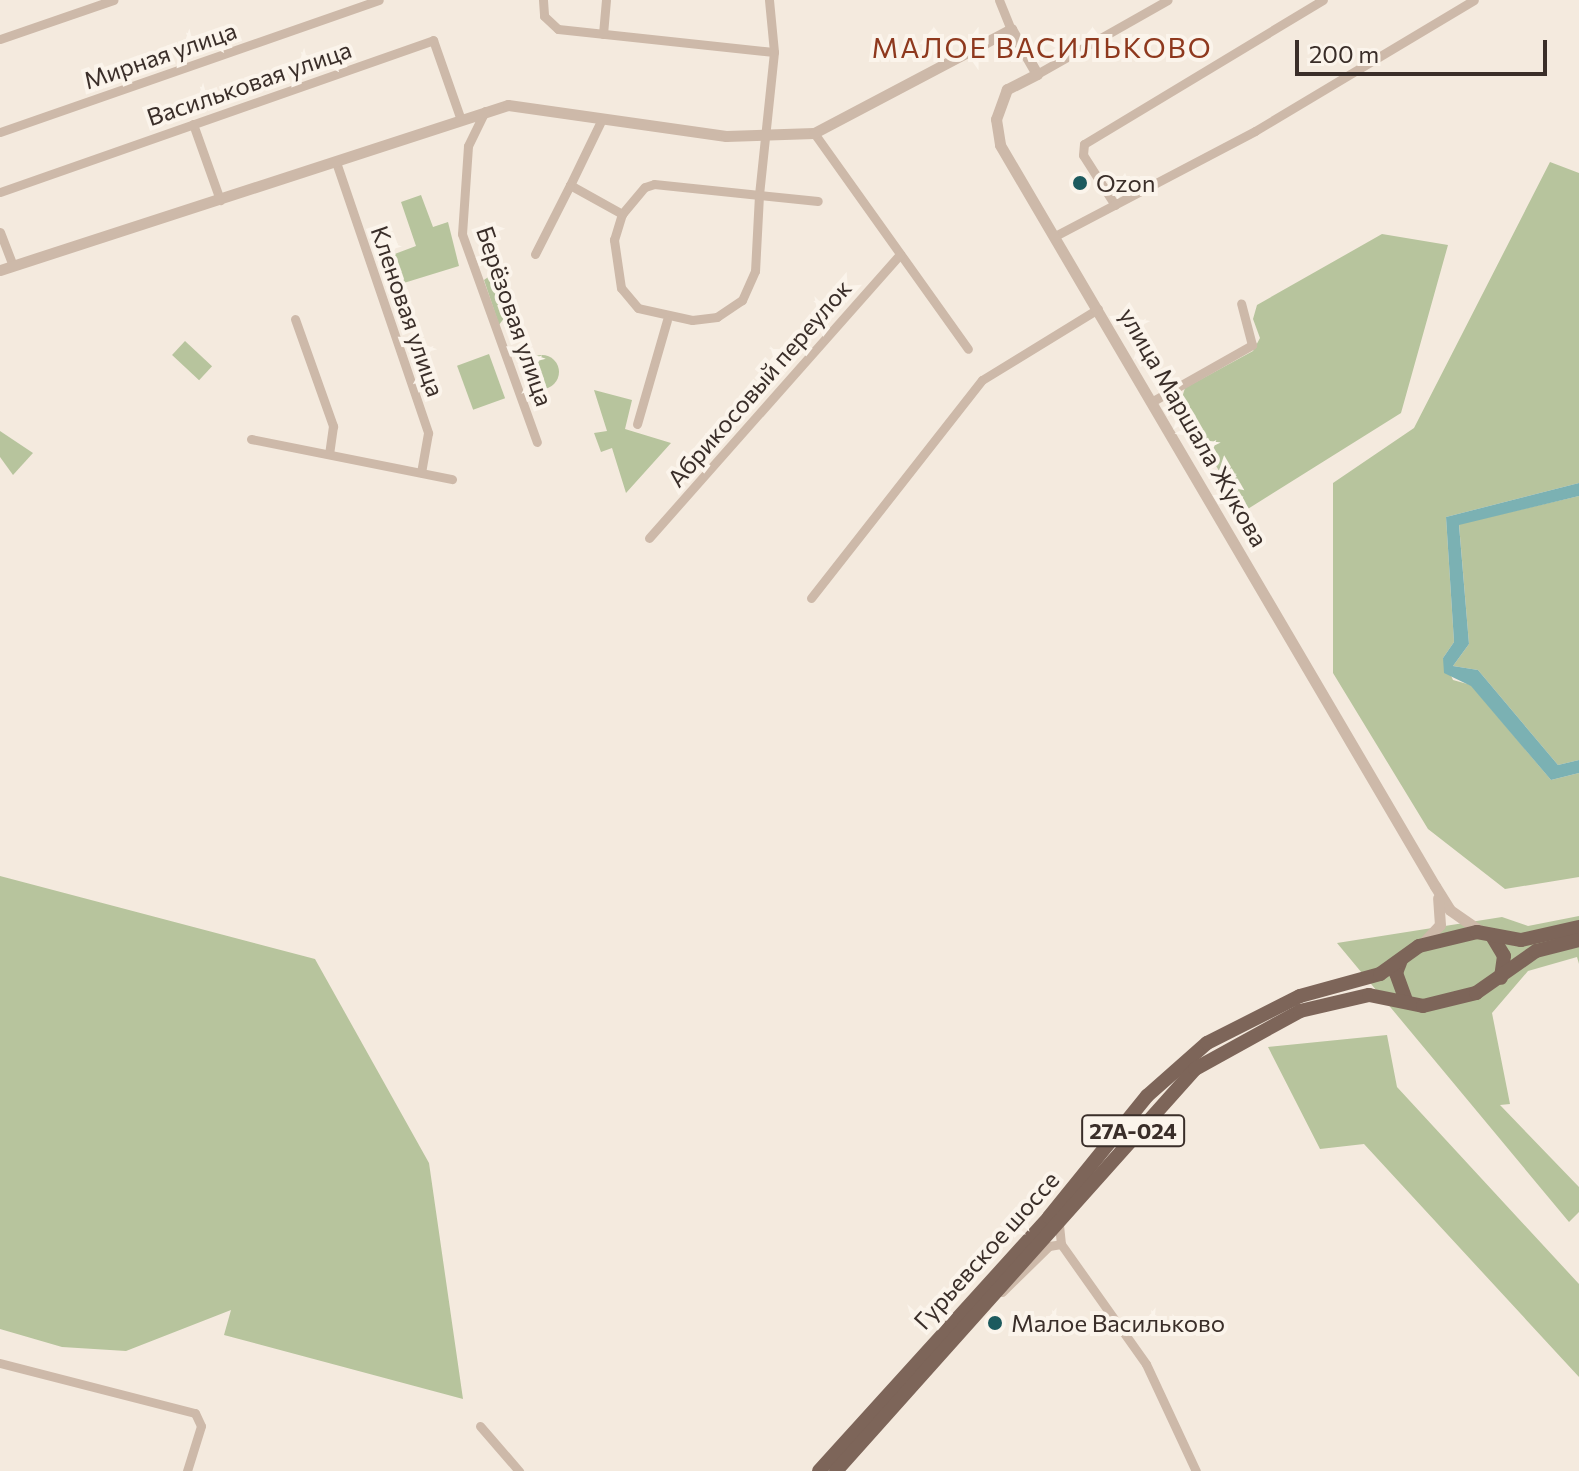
<!DOCTYPE html>
<html>
<head>
<meta charset="utf-8">
<style>
  body { margin:0 }
  #map { position:relative; width:1579px; height:1471px; overflow:hidden; background:#f4eade; font-family:Commissioner,sans-serif }
  div>[style] { position:absolute }
  [style*='--x'] { left:calc(var(--x)*1px); top:calc(var(--y)*1px); width:calc(var(--w)*1px); rotate:calc(var(--a)*1deg) }
  .green>* { inset:0; background:#b7c49d; transform-origin:0 0 }
  .round { border-radius:50% }
  .water>* { inset:0; background:#7bb1b3 }
  .minor>* { height:9px; margin:-4.5px; padding:0 4.5px; transform-origin:4.5px; border-radius:4.5px; background:#cdb9a9 }
  .tertiary>* { height:11px; margin:-5.5px; padding:0 5.5px; transform-origin:5.5px; border-radius:5.5px; background:#cdb9a9 }
  .primary>* { height:14px; margin:-7px; padding:0 7px; transform-origin:7px; border-radius:7px; background:#7d6559 }
  .dots>* { width:22px; height:22px; translate:-50% -50%; box-sizing:border-box; border:4px solid #fbf4eb; border-radius:50% }
  span { translate:-50% -50%; white-space:nowrap; text-align:center; line-height:1.15; -webkit-text-stroke:8px #fbf4eb; paint-order:stroke }
  .shield-label span { padding:2px 6px; background:#fbf4eb; border:2px solid; border-radius:6px; -webkit-text-stroke-width:0 }
  .shield-label { font-size:22px; color:#3a2e29; font-weight:700 }
  .street-label { font-size:24px; color:#3a2e29 }
  .poi-label { font-size:24px; color:#3a2e29 }
  .left { translate:0 -50%; text-align:left }
  .quarter-label { font-size:28px; color:#8e381d; letter-spacing:2px }
  .scale { position:absolute; left:1295px; top:40px; width:252px; height:36px; box-sizing:border-box; border:4px solid #3a2e29; border-top:0; padding-left:10px; font-size:24px; line-height:28px; white-space:nowrap; color:#3a2e29; -webkit-text-stroke:6px #fbf4eb; paint-order:stroke }
</style>
</head>
<body>
<div id="map">
  <div class="green">
    <i style="clip-path:polygon(1550px 162px,1579px 173px,1579px 483px,1446px 517px,1454px 642px,1443px 658px,1453px 680px,1471px 685px,1551px 780px,1579px 773px,1579px 877px,1505px 889px,1428px 829px,1333px 673px,1333px 483px,1414px 428px)"></i>
    <i style="clip-path:polygon(421px 195px,433px 227px,448px 222px,459px 266px,394px 286px,384px 258px,416px 246px,401px 202px)"></i>
    <i style="clip-path:polygon(1382px 234px,1448px 245px,1401px 413px,1243px 512px,1180px 404px,1185px 388px,1253px 351px,1260px 338px,1253px 319px,1257px 305px)"></i>
    <i style="clip-path:polygon(491px 275px,516px 302px,499px 325px,484px 280px)"></i>
    <i style="left:185px;top:341px;width:37px;height:19px;rotate:43deg"></i>
    <i style="left:489px;top:354px;width:47px;height:34px;rotate:70deg"></i>
    <i class="round" style="left:525px;top:355px;width:34px;height:34px"></i>
    <i style="clip-path:polygon(594px 390px,632px 400px,625px 429px,671px 443px,626px 493px,612px 448px,601px 452px,594px 433px,607px 431px)"></i>
    <i style="clip-path:polygon(0 431px,33px 453px,13px 475px,0 457px)"></i>
    <i style="clip-path:polygon(1579px 496px,1579px 760px,1558px 765px,1478px 670px,1453px 666px,1469px 644px,1459px 524px)"></i>
    <i style="clip-path:polygon(0 876px,315px 959px,429px 1163px,463px 1399px,224px 1335px,231px 1310px,126px 1351px,62px 1347px,0 1329px)"></i>
    <i style="clip-path:polygon(1579px 916px,1579px 964px,1577px 957px,1528px 971px,1492px 1013px,1510px 1104px,1500px 1105px,1579px 1187px,1579px 1212px,1569px 1222px,1337px 943px,1502px 917px,1528px 926px)"></i>
    <i style="clip-path:polygon(1387px 1035px,1397px 1087px,1579px 1284px,1579px 1377px,1364px 1144px,1320px 1149px,1268px 1047px)"></i>
  </div>
  <div class="water">
    <i style="clip-path:polygon(1579px 483px,1579px 496px,1459px 525px,1469px 644px,1453px 666px,1478px 670px,1558px 765px,1579px 760px,1579px 773px,1551px 780px,1471px 686px,1444px 673px,1443px 658px,1454px 642px,1446px 517px)"></i>
  </div>
  <div class="minor">
    <i style="--x:543;--y:0;--w:16;--a:86"></i>
    <i style="--x:544;--y:16;--w:19;--a:43"></i>
    <i style="--x:558;--y:29;--w:217;--a:6.1"></i>
    <i style="--x:774;--y:52;--w:144;--a:96"></i>
    <i style="--x:759;--y:195;--w:76;--a:93"></i>
    <i style="--x:755;--y:271;--w:32;--a:114"></i>
    <i style="--x:742;--y:300;--w:30;--a:146"></i>
    <i style="--x:717;--y:317;--w:25;--a:173"></i>
    <i style="--x:692;--y:320;--w:55;--a:-167.5"></i>
    <i style="--x:638;--y:308;--w:26;--a:-130"></i>
    <i style="--x:621;--y:288;--w:49;--a:-98.3"></i>
    <i style="--x:614;--y:240;--w:27;--a:-73"></i>
    <i style="--x:622;--y:214;--w:35;--a:-50"></i>
    <i style="--x:645;--y:187;--w:9;--a:-18"></i>
    <i style="--x:654;--y:184;--w:106;--a:6"></i>
    <i style="--x:759;--y:195;--w:59;--a:5.8"></i>
    <i style="--x:769;--y:0;--w:52;--a:84.5"></i>
    <i style="--x:999;--y:0;--w:31;--a:68"></i>
    <i style="--x:603;--y:34;--w:34;--a:-85"></i>
    <i style="--x:0;--y:39;--w:120;--a:-19"></i>
    <i style="--x:1037;--y:74;--w:150;--a:-29.5"></i>
    <i style="--x:485;--y:111;--w:39;--a:116"></i>
    <i style="--x:468;--y:146;--w:88;--a:93.9"></i>
    <i style="--x:462;--y:234;--w:221;--a:70.2"></i>
    <i style="--x:601;--y:121;--w:71;--a:115.8"></i>
    <i style="--x:570;--y:185;--w:60;--a:29.1"></i>
    <i style="--x:193;--y:124;--w:81;--a:70.4"></i>
    <i style="--x:0;--y:132;--w:401;--a:-19.2"></i>
    <i style="--x:814;--y:133;--w:265;--a:54.5"></i>
    <i style="--x:337;--y:165;--w:283;--a:71.2"></i>
    <i style="--x:428;--y:433;--w:40;--a:100"></i>
    <i style="--x:0;--y:192;--w:459;--a:-19.3"></i>
    <i style="--x:433;--y:40;--w:85;--a:70.7"></i>
    <i style="--x:1115;--y:205;--w:59;--a:-122.6"></i>
    <i style="--x:1083;--y:155;--w:11;--a:-85"></i>
    <i style="--x:1084;--y:144;--w:279;--a:-31.1"></i>
    <i style="--x:0;--y:232;--w:36;--a:69"></i>
    <i style="--x:1055;--y:236;--w:226;--a:-27.7"></i>
    <i style="--x:1255;--y:131;--w:255;--a:-30.9"></i>
    <i style="--x:535;--y:254;--w:77;--a:-63.1"></i>
    <i style="--x:295;--y:319;--w:114;--a:70.4"></i>
    <i style="--x:333;--y:426;--w:27;--a:98"></i>
    <i style="--x:1153;--y:401;--w:114;--a:-29.5"></i>
    <i style="--x:1252;--y:345;--w:43;--a:-104.7"></i>
    <i style="--x:637;--y:424;--w:108;--a:-73.9"></i>
    <i style="--x:251;--y:439;--w:205;--a:11.3"></i>
    <i style="--x:649;--y:538;--w:379;--a:-48.5"></i>
    <i style="--x:811;--y:598;--w:277;--a:-51.9"></i>
    <i style="--x:982;--y:380;--w:136;--a:-31.5"></i>
    <i style="--x:1059;--y:1225;--w:19;--a:84"></i>
    <i style="--x:1061;--y:1244;--w:147;--a:54.7"></i>
    <i style="--x:1146;--y:1364;--w:118;--a:65"></i>
    <i style="--x:1002;--y:1292;--w:66;--a:-44.4"></i>
    <i style="--x:1049;--y:1246;--w:12;--a:-9"></i>
    <i style="--x:0;--y:1363;--w:201;--a:14.4"></i>
    <i style="--x:195;--y:1413;--w:14;--a:65"></i>
    <i style="--x:201;--y:1426;--w:47;--a:107.3"></i>
    <i style="--x:480;--y:1426;--w:60;--a:49.1"></i>
  </div>
  <div class="tertiary">
    <i style="--x:0;--y:270;--w:534;--a:-17.99"></i>
    <i style="--x:508;--y:105;--w:220;--a:8.1"></i>
    <i style="--x:726;--y:136;--w:88;--a:-2"></i>
    <i style="--x:814;--y:133;--w:223;--a:-27.8"></i>
    <i style="--x:1011;--y:29;--w:52;--a:60"></i>
    <i style="--x:1037;--y:74;--w:34;--a:153"></i>
    <i style="--x:1007;--y:89;--w:32;--a:110"></i>
    <i style="--x:996;--y:119;--w:26;--a:81"></i>
    <i style="--x:1000;--y:145;--w:859;--a:59.59"></i>
    <i style="--x:1435;--y:886;--w:28;--a:58"></i>
    <i style="--x:1450;--y:910;--w:40;--a:34.9"></i>
    <i style="--x:1422;--y:944;--w:26;--a:-47"></i>
    <i style="--x:1440;--y:925;--w:27;--a:-94"></i>
  </div>
  <div class="primary">
    <i style="--x:1492;--y:936;--w:23;--a:59"></i>
    <i style="--x:1504;--y:956;--w:22;--a:98"></i>
    <i style="--x:1401;--y:960;--w:14;--a:111"></i>
    <i style="--x:1396;--y:973;--w:29;--a:70"></i>
    <i style="--x:819;--y:1471;--w:343;--a:-47.8"></i>
    <i style="--x:1049;--y:1217;--w:156;--a:-51"></i>
    <i style="--x:1147;--y:1096;--w:80;--a:-41.5"></i>
    <i style="--x:1207;--y:1043;--w:104;--a:-26.8"></i>
    <i style="--x:1300;--y:996;--w:83;--a:-15.4"></i>
    <i style="--x:1380;--y:974;--w:48;--a:-35.7"></i>
    <i style="--x:1419;--y:946;--w:60;--a:-13.6"></i>
    <i style="--x:1477;--y:932;--w:45;--a:10.3"></i>
    <i style="--x:1521;--y:940;--w:59;--a:-12.6"></i>
    <i style="--x:836;--y:1471;--w:539;--a:-48.23"></i>
    <i style="--x:1195;--y:1069;--w:120;--a:-28.9"></i>
    <i style="--x:1300;--y:1011;--w:71;--a:-13.1"></i>
    <i style="--x:1369;--y:995;--w:55;--a:11.5"></i>
    <i style="--x:1423;--y:1006;--w:55;--a:-13.8"></i>
    <i style="--x:1476;--y:993;--w:73;--a:-35"></i>
    <i style="--x:1536;--y:951;--w:44;--a:-14.3"></i>
  </div>
  <div class="dots">
    <i style="left:1080px;top:183px;background:#1c5a5e"></i>
    <i style="left:995px;top:1323px;background:#1c5a5e"></i>
  </div>
  <div class="shield-label">
    <span style="left:1133px;top:1131px">27А-024</span>
  </div>
  <div class="street-label">
    <span style="left:160px;top:55px;rotate:-19deg">Мирная улица</span>
    <span style="left:249px;top:83px;rotate:-19deg">Васильковая улица</span>
    <span style="left:408px;top:311px;rotate:71deg">Кленовая улица</span>
    <span style="left:515px;top:316px;rotate:71deg">Берёзовая улица</span>
    <span style="left:759px;top:383px;rotate:-49deg">Абрикосовый переулок</span>
    <span style="left:1194px;top:427px;rotate:60deg">улица Маршала Жукова</span>
    <span style="left:986px;top:1250px;rotate:-48deg">Гурьевское шоссе</span>
  </div>
  <div class="poi-label">
    <span class="left" style="left:1096px;top:183px">Ozon</span>
    <span class="left" style="left:1011px;top:1323px">Малое Васильково</span>
  </div>
  <div class="quarter-label">
    <span style="left:1042px;top:47px">МАЛОЕ ВАСИЛЬКОВО</span>
  </div>
  <div class="scale">200 m</div>
</div>
</body>
</html>
